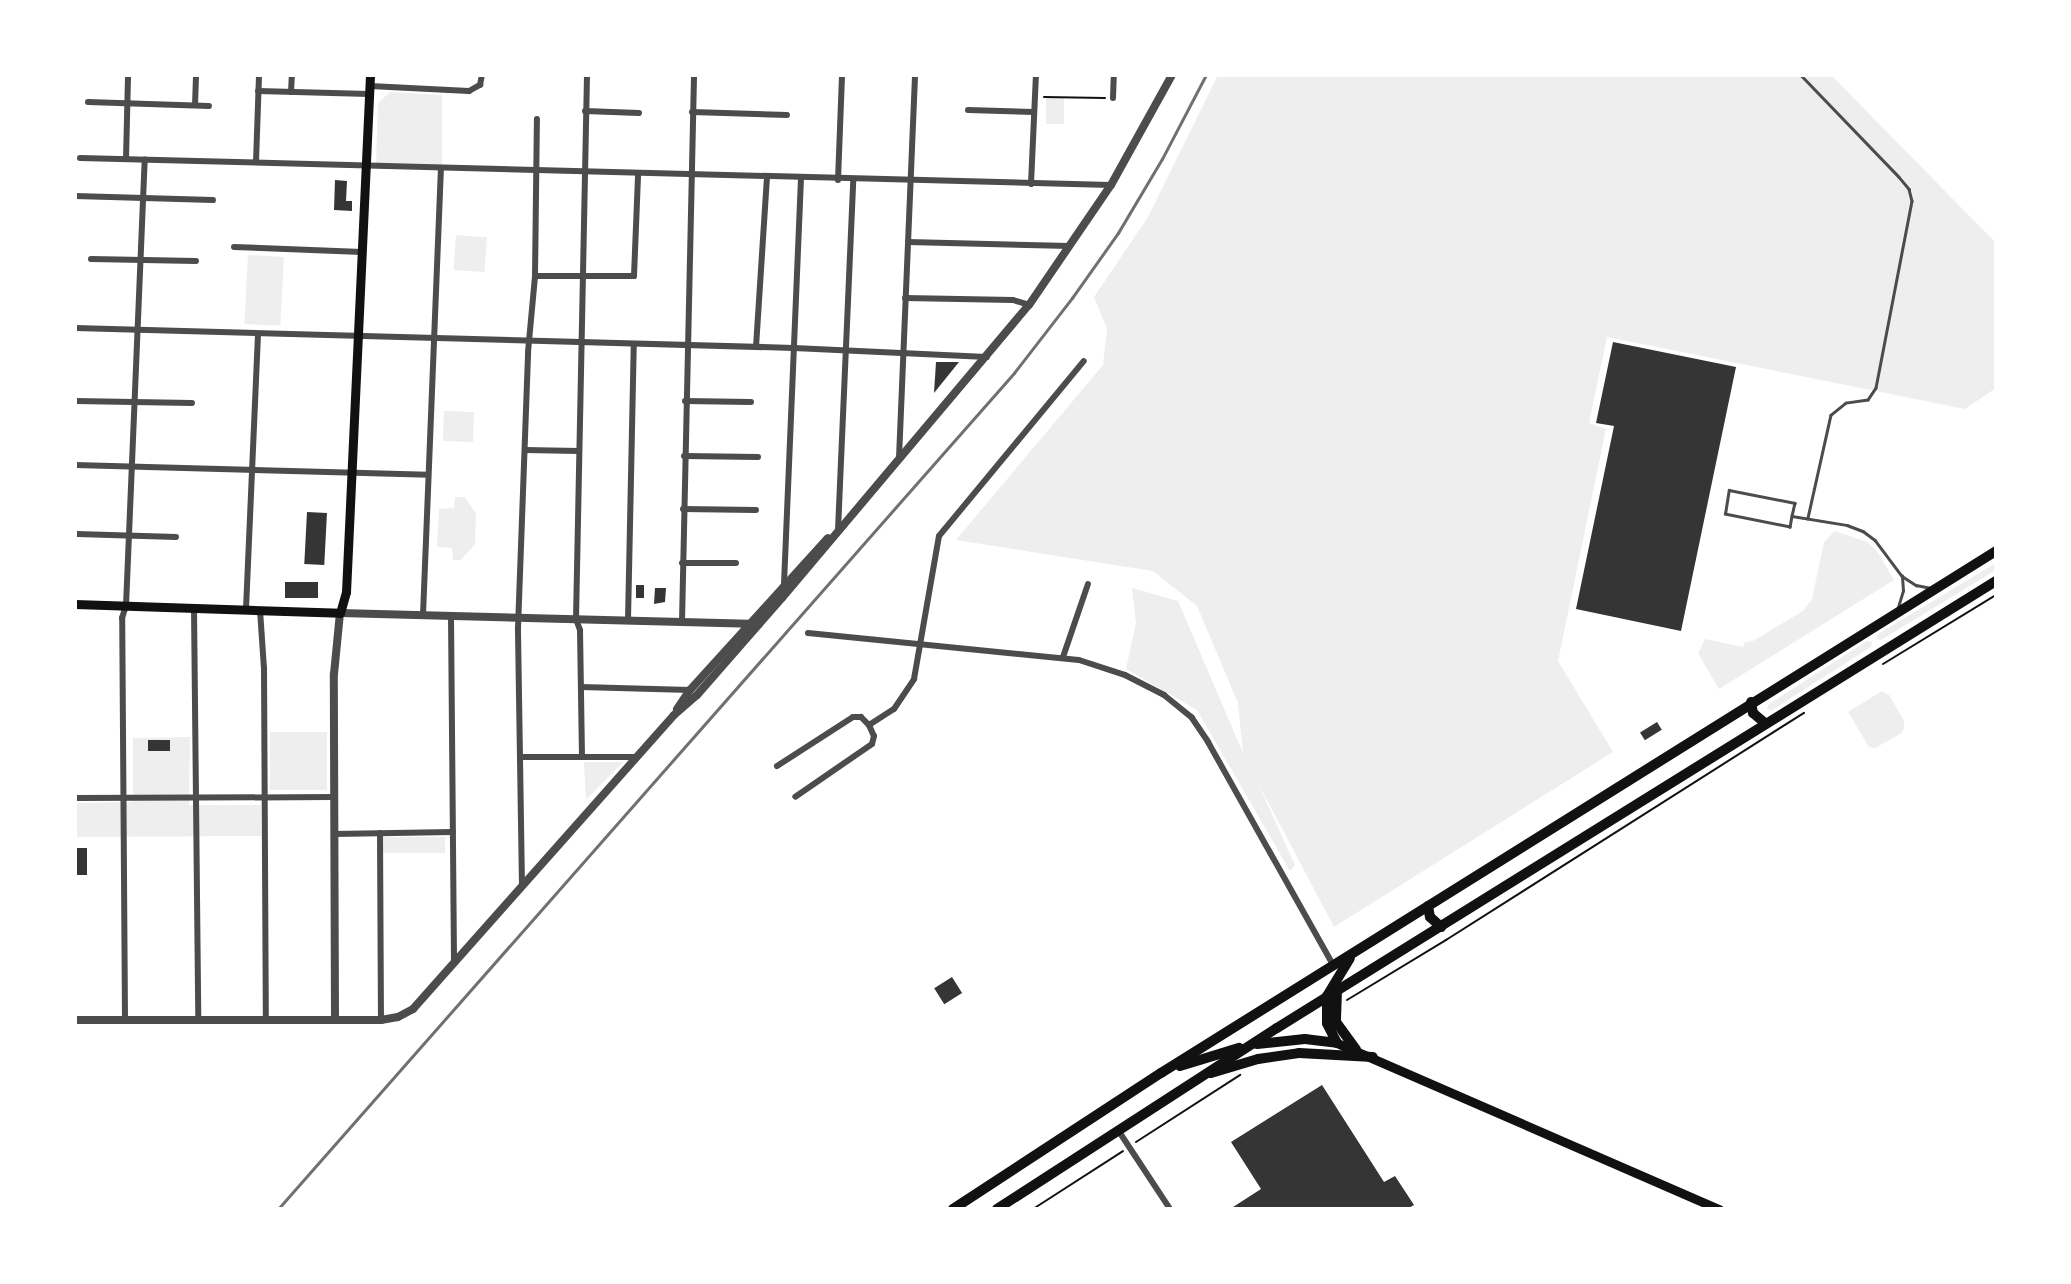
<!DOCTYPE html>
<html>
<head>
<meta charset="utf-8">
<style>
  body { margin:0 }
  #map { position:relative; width:2071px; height:1284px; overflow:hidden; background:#fff; font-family:Commissioner,sans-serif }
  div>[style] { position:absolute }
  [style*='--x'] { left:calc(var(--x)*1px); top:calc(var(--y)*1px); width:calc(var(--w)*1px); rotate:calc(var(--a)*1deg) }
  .green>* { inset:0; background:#eee; transform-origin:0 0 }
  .building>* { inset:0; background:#353535; transform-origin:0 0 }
  .path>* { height:2px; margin:-1px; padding:0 1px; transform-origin:1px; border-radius:1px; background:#111 }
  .service>* { height:2.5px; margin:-1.25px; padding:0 1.25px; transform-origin:1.25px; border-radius:1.25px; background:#4c4c4c }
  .minor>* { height:6px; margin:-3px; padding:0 3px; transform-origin:3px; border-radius:3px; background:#4c4c4c }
  .tertiary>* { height:8px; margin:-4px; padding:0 4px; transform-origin:4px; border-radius:4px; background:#4c4c4c }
  .secondary>* { height:9px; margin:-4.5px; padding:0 4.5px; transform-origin:4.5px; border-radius:4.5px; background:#111 }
  .primary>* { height:10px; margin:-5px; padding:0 5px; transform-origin:5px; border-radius:5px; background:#111 }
  .rail>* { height:2.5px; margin:-1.25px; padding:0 1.25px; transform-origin:1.25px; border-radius:1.25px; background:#707070 }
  span { translate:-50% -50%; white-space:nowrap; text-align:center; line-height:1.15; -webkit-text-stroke:5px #fff; paint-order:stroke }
  .frame { position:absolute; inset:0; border:77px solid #fff; pointer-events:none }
</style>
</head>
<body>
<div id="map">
  <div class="green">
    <i style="clip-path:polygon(1218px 75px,1831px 75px,1996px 243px,1996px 388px,1965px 409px,1607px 337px,1589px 423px,1606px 429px,1558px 661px,1613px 752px,1334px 927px,1258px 783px,1295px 865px,1290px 871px,1197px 710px,1126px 669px,1136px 623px,1132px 588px,1178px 601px,1243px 753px,1238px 703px,1197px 606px,1153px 571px,956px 540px,1103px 365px,1107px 329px,1094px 297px,1148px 217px)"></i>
    <i style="clip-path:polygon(390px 92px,442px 95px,442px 165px,376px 163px,378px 103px)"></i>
    <i style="left:1046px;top:98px;width:18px;height:26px"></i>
    <i style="left:456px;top:235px;width:31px;height:35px;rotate:4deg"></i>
    <i style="left:248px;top:255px;width:36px;height:69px;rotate:3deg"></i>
    <i style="left:444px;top:411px;width:30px;height:30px;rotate:2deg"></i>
    <i style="clip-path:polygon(455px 497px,465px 497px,476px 514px,475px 544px,461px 560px,453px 560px,452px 548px,437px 547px,439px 509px,454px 508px)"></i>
    <i style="clip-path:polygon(1835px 531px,1867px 542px,1877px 551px,1894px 580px,1719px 689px,1698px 653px,1705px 639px,1743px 647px,1745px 642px,1753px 641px,1803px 611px,1812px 599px,1824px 542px)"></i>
    <i style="clip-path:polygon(1996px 563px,1996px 570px,1881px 640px,1876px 639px,1878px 634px)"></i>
    <i style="clip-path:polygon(1867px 641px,1872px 642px,1871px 647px,1772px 710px,1767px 709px,1769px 704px)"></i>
    <i style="clip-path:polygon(1882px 691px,1889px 695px,1904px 721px,1904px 728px,1902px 733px,1875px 748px,1869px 747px,1848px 712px)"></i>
    <i style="left:270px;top:732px;width:57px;height:58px"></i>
    <i style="clip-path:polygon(190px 737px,189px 805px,261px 805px,261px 836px,75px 837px,75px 803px,133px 802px,133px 738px)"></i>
    <i style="clip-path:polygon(584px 762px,623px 762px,586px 800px)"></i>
    <i style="left:445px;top:837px;width:16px;height:63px;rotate:90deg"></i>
  </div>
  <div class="building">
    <i style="clip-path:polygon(335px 180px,347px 181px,346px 201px,352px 201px,352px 211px,334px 210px)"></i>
    <i style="clip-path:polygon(1613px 342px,1736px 367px,1681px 631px,1576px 609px,1614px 426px,1596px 423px)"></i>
    <i style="clip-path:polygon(936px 362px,959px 362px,934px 393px)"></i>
    <i style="left:307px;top:512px;width:20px;height:52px;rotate:3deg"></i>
    <i style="left:285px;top:582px;width:33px;height:16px"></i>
    <i style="left:636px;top:585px;width:8px;height:13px"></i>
    <i style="clip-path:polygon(655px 588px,666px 588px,665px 602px,654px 604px)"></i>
    <i style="left:1657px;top:722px;width:9px;height:20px;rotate:58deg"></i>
    <i style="left:148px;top:740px;width:22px;height:11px"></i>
    <i style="left:75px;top:848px;width:12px;height:27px"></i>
    <i style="left:952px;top:977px;width:19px;height:21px;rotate:58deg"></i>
    <i style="clip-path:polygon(1322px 1085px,1384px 1182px,1395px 1176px,1414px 1205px,1407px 1209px,1230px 1209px,1261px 1189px,1231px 1142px)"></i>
  </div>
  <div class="path">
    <i style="--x:1044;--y:97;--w:61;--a:0.9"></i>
    <i style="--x:1883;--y:664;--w:132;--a:-31.4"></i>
    <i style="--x:1347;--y:1000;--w:116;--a:-31.2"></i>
    <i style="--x:1446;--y:940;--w:424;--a:-32.4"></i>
    <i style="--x:1136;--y:1142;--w:124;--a:-32.8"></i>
    <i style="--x:1033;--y:1209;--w:107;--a:-32.8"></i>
  </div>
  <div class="service">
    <i style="--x:1801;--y:75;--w:141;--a:46.1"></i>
    <i style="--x:1899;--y:177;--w:16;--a:50"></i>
    <i style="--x:1909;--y:189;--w:12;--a:76"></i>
    <i style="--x:1912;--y:201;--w:190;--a:100.9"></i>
    <i style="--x:1876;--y:388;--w:14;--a:124"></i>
    <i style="--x:1868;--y:400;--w:22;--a:172"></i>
    <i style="--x:1846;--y:403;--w:19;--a:141"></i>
    <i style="--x:1831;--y:415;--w:106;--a:102.6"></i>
    <i style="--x:1792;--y:516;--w:11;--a:100"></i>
    <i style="--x:1790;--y:527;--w:66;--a:-168.7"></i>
    <i style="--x:1725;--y:514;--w:24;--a:-81"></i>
    <i style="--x:1729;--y:490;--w:67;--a:11.1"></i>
    <i style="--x:1795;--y:503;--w:13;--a:103"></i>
    <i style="--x:1792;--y:516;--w:56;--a:9.3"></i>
    <i style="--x:1847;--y:525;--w:17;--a:21"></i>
    <i style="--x:1863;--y:531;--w:15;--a:37"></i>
    <i style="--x:1875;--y:540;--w:45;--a:53.1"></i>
    <i style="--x:1902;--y:576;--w:17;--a:33"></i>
    <i style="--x:1916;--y:585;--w:15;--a:11"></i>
    <i style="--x:1898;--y:607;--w:17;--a:-73"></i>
    <i style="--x:1903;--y:591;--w:15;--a:-94"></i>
  </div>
  <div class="minor">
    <i style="--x:370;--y:86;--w:99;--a:2.9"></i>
    <i style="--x:469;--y:91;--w:13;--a:-29"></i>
    <i style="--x:480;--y:85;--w:10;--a:-79"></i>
    <i style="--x:258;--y:91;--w:111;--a:1.5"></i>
    <i style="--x:291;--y:92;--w:17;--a:-87"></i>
    <i style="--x:1113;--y:98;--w:23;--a:-88"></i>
    <i style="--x:88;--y:102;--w:121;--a:1.9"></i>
    <i style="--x:195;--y:105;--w:30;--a:-88"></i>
    <i style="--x:968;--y:110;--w:66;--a:1.7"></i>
    <i style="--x:585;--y:111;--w:54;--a:2.1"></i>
    <i style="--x:692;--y:112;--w:95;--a:1.8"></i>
    <i style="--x:80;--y:158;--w:1031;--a:1.5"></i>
    <i style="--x:126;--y:159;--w:84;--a:-88.6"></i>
    <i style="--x:256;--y:162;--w:87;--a:-88"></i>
    <i style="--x:838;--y:180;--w:105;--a:-87.8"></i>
    <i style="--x:1031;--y:184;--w:109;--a:-87.4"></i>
    <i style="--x:75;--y:196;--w:138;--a:1.7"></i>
    <i style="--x:908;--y:242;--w:162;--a:1.4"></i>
    <i style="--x:234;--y:247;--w:128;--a:2.2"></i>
    <i style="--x:91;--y:259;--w:105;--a:1.1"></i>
    <i style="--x:535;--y:276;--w:99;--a:0"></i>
    <i style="--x:634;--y:276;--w:101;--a:-87.7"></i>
    <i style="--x:905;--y:298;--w:108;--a:1.1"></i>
    <i style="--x:1013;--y:300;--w:17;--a:17"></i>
    <i style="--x:75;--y:328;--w:719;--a:1.59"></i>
    <i style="--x:794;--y:348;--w:193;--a:2.7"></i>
    <i style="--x:756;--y:347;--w:169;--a:-86.3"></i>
    <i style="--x:75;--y:401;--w:117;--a:1"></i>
    <i style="--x:685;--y:401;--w:66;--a:0.9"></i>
    <i style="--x:525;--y:450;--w:54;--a:1.1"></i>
    <i style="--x:684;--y:456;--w:74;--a:0.8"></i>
    <i style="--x:899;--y:458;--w:383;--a:-87.6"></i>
    <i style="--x:75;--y:465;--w:353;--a:1.6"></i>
    <i style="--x:683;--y:509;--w:73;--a:0.8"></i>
    <i style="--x:838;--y:530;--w:349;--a:-87.5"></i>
    <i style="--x:77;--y:534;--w:99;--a:1.7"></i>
    <i style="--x:682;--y:563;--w:54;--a:0"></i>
    <i style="--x:784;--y:584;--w:405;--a:-87.6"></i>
    <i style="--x:194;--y:608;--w:411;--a:89.4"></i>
    <i style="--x:246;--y:609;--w:275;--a:-87.5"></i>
    <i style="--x:260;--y:610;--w:58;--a:86.1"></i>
    <i style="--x:264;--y:668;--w:351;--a:89.7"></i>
    <i style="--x:423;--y:615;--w:446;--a:-87.7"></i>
    <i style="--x:451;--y:616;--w:347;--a:89.5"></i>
    <i style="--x:628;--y:620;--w:275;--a:-88.8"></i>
    <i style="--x:682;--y:622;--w:547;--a:-88.74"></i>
    <i style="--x:808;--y:633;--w:272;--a:5.7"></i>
    <i style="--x:1079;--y:660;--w:48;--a:18.1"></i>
    <i style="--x:1125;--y:675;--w:44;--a:27.1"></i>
    <i style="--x:1164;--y:695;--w:36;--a:39"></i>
    <i style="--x:1192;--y:718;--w:29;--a:56"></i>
    <i style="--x:1208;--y:742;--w:256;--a:60.7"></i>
    <i style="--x:1063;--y:657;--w:77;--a:-71.1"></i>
    <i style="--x:581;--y:687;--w:109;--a:1.6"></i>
    <i style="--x:869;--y:725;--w:30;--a:-33"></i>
    <i style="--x:894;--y:709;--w:36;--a:-56"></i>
    <i style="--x:914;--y:679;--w:145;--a:-80.1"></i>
    <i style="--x:939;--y:536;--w:227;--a:-50.4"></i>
    <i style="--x:520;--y:757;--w:116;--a:0"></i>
    <i style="--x:582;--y:757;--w:127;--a:-90.9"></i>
    <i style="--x:580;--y:630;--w:12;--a:-110"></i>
    <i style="--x:576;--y:619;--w:544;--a:-88.84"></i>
    <i style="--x:777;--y:766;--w:90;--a:-32.8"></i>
    <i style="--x:853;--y:717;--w:8;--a:0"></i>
    <i style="--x:861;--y:717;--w:11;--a:45"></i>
    <i style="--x:869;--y:725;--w:12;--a:66"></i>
    <i style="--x:874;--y:736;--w:8;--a:104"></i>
    <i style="--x:872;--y:744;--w:93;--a:145.5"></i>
    <i style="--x:75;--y:798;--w:259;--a:-0.2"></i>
    <i style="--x:380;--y:833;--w:187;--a:89.7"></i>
    <i style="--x:334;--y:834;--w:119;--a:-1"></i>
    <i style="--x:522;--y:886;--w:258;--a:-90.9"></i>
    <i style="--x:518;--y:628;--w:276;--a:-87.9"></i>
    <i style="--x:528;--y:352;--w:76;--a:-84.7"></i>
    <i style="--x:535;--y:276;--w:157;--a:-89.3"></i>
    <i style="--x:125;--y:1019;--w:401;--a:-90.4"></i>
    <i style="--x:122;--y:618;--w:13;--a:-72"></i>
    <i style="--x:126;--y:606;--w:447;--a:-87.6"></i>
    <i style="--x:1118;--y:1130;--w:95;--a:56.6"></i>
  </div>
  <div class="tertiary">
    <i style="--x:677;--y:709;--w:23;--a:-56"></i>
    <i style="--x:690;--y:690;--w:205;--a:-47.8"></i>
    <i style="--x:75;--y:1020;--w:306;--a:0"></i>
    <i style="--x:381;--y:1020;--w:17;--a:-10"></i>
    <i style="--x:398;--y:1017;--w:17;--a:-28"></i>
    <i style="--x:413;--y:1009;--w:393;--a:-48.4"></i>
    <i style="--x:674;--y:715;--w:30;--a:-41"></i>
    <i style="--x:697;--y:695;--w:129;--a:-48.8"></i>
    <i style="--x:782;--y:598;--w:383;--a:-49.9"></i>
    <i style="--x:1029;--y:305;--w:145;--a:-55.7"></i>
    <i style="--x:1111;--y:185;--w:126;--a:-61"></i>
    <i style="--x:335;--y:1020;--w:346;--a:-90.2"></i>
    <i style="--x:334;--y:674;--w:61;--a:-84.4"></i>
    <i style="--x:340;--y:613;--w:419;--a:1.5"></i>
  </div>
  <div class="secondary">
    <i style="--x:75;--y:604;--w:265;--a:1.9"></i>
    <i style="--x:340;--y:613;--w:22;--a:-74"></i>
    <i style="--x:346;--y:592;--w:518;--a:-87.34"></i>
    <i style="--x:1337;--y:1043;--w:417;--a:23.5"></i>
  </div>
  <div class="primary">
    <i style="--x:1751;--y:702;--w:11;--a:80"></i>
    <i style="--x:1753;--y:713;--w:16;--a:40"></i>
    <i style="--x:1428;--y:906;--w:11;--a:80"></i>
    <i style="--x:1430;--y:917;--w:15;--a:42"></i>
    <i style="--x:1337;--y:990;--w:32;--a:92"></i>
    <i style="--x:1336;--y:1022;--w:34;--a:54"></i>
    <i style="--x:1337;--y:1043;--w:22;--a:-117"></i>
    <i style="--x:1327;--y:1023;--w:27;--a:-90"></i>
    <i style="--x:1327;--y:996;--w:44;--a:-58.8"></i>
    <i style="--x:1257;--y:1044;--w:48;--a:-5.9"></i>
    <i style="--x:1305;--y:1039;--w:32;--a:7"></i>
    <i style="--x:1180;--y:1066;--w:62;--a:-17"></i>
    <i style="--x:1211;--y:1073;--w:49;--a:-16.6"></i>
    <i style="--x:1258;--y:1059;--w:41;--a:-8.3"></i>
    <i style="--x:1299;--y:1053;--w:74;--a:3.1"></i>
    <i style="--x:953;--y:1209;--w:249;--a:-33.2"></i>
    <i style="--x:1161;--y:1073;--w:985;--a:-32.01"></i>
    <i style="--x:997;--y:1209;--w:333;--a:-32.9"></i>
    <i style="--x:1277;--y:1028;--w:847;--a:-31.87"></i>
  </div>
  <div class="rail">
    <i style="--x:278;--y:1209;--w:1114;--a:-48.64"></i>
    <i style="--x:1014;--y:373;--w:95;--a:-52.3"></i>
    <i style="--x:1072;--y:298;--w:80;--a:-54.7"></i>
    <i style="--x:1118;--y:233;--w:86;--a:-59.3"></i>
    <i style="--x:1162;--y:159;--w:95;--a:-62.4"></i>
  </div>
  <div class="frame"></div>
</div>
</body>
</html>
